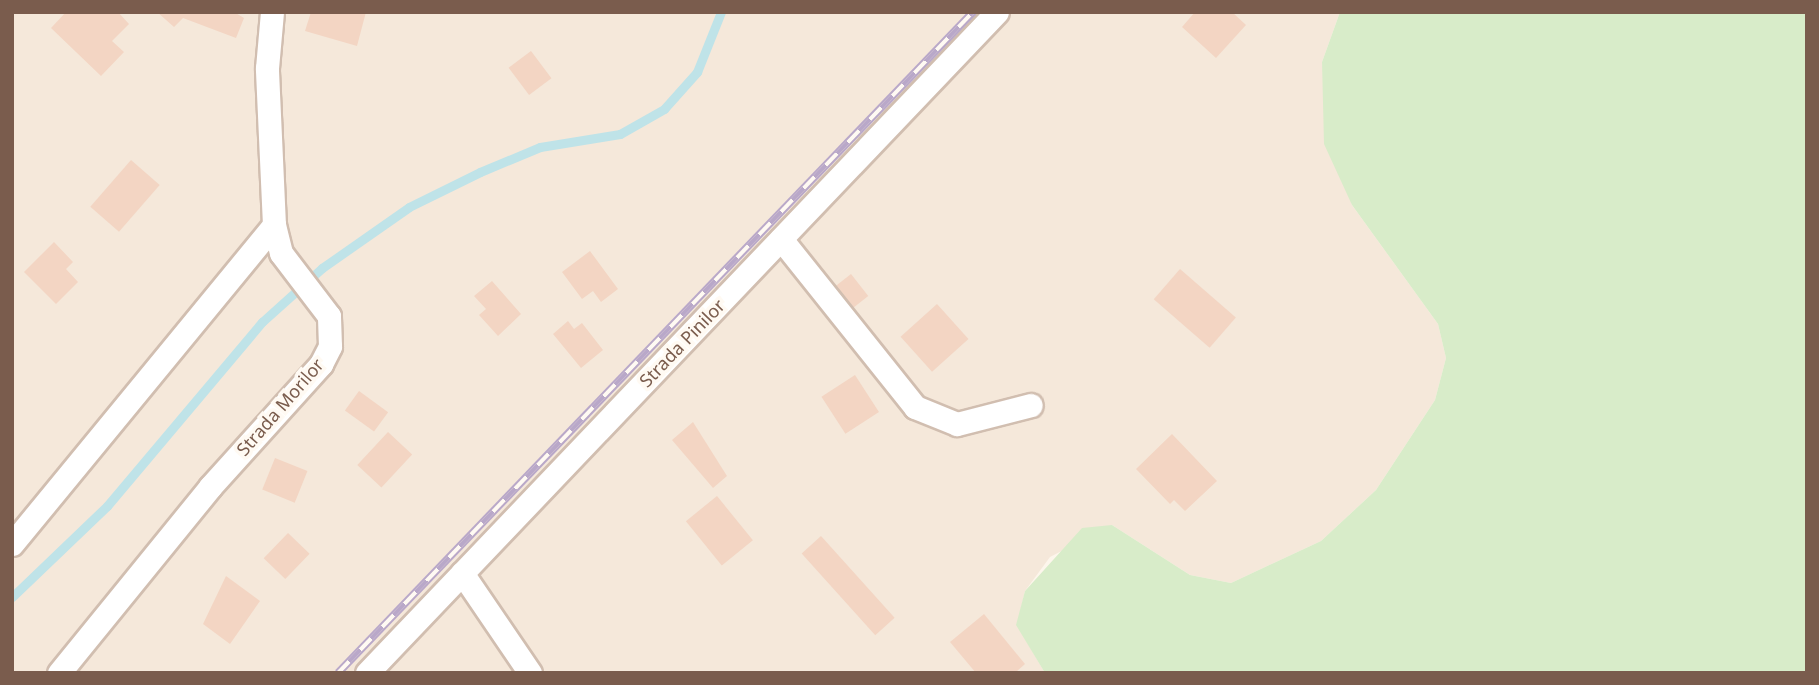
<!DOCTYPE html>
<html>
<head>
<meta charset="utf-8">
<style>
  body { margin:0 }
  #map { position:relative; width:1819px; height:685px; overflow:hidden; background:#fdf6ec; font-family:"Noto Sans",sans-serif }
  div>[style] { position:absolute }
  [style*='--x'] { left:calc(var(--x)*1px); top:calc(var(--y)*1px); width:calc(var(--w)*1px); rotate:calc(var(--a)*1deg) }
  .residential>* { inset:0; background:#f5e8da }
  .green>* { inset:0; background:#d8ecc9 }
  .stream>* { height:9px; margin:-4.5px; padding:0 4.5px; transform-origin:4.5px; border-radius:4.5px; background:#bfe3e8 }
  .building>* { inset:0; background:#f3d5c3; transform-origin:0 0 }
  .roads { filter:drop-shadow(2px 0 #d1beb0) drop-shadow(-2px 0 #d1beb0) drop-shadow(0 2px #d1beb0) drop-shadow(0 -2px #d1beb0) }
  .street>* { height:23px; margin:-11.5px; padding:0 11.5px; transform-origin:11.5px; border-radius:11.5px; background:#fff }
  .rail>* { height:8px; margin-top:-4px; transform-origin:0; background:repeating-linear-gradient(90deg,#fffaf3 0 16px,#b9a8c9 0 32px); box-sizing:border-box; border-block:2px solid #b9a8c9 }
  span { translate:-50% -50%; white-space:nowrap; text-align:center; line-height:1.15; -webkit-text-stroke:7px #fffaf3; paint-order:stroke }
  .street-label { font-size:18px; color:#7a5c4d }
  .frame { position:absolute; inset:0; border:14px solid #7a5c4d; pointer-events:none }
</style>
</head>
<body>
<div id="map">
  <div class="residential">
    <i style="clip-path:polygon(12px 12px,1340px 12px,1322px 62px,1352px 205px,1438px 324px,1446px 358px,1435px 400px,1376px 490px,1321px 541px,1231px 583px,1190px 575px,1112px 525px,1050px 557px,1025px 591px,1017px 625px,1045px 673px,12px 673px)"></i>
  </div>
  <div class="green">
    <i style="clip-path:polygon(1340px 12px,1807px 12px,1807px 673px,1045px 673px,1016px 625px,1025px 591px,1082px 528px,1112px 525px,1190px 575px,1231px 583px,1321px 541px,1376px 490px,1435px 400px,1446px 358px,1438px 324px,1352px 205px,1324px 144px,1322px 62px)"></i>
  </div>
  <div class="stream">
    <i style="--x:12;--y:597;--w:132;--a:-43.8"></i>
    <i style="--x:107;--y:506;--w:241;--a:-49.9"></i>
    <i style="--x:262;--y:322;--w:81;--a:-42"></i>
    <i style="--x:322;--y:268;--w:106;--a:-35"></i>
    <i style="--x:409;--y:207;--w:79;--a:-26.2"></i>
    <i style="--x:480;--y:172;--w:65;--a:-22.6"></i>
    <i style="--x:540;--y:147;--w:81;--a:-9.2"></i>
    <i style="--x:620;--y:134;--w:51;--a:-29.6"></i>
    <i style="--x:664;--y:109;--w:50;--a:-48.3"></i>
    <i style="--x:697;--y:72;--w:65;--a:-68.2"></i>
  </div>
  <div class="building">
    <i style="clip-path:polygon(66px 12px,118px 12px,129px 24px,112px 41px,124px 52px,101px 76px,51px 28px)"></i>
    <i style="clip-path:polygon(157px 12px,234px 12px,244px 18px,236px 38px,183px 18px,174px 27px)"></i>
    <i style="clip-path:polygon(311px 12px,366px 12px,357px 46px,305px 31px)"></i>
    <i style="clip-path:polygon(1195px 12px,1232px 12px,1246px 25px,1216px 58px,1182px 27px)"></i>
    <i style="left:531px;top:51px;width:34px;height:28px;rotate:53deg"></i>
    <i style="left:131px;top:160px;width:38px;height:62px;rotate:41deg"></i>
    <i style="clip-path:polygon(54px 242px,73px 262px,66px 269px,78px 282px,56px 304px,24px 272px)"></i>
    <i style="clip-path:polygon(590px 251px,618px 289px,601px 302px,593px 291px,582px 299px,562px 272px)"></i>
    <i style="left:1180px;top:269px;width:74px;height:40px;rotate:41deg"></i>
    <i style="left:851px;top:274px;width:28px;height:21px;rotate:52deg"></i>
    <i style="clip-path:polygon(492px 281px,521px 314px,498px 336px,479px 315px,486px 309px,474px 296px)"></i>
    <i style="left:937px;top:304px;width:47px;height:49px;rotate:48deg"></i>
    <i style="clip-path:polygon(568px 321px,574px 329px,582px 323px,603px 350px,581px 368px,553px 334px)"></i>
    <i style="left:855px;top:375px;width:44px;height:40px;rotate:57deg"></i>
    <i style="left:359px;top:391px;width:36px;height:24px;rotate:36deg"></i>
    <i style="clip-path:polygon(693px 422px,727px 476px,713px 488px,672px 440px)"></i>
    <i style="left:388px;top:432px;width:33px;height:45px;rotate:43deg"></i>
    <i style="clip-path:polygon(1172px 434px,1217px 481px,1185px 511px,1174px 500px,1170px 504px,1136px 469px)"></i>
    <i style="left:275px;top:458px;width:35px;height:34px;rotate:22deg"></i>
    <i style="left:717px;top:496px;width:57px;height:40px;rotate:51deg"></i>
    <i style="left:288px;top:533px;width:30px;height:35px;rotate:44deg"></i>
    <i style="left:821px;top:536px;width:110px;height:26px;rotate:48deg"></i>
    <i style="clip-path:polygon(226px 576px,260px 601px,230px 644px,203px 624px)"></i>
    <i style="clip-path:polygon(984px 614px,1025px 664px,1015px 673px,976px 673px,950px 642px)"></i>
  </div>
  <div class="roads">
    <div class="street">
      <i style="--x:781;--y:239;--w:215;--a:51.4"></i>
      <i style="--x:915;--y:407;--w:45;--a:22"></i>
      <i style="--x:957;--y:424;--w:76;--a:-14.4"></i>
      <i style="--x:12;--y:544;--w:413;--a:-50.6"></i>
      <i style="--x:462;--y:573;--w:121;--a:55.8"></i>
      <i style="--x:59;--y:673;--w:240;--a:-50.9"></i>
      <i style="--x:210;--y:487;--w:166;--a:-47.9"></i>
      <i style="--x:321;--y:364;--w:20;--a:-63"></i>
      <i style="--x:330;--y:346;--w:30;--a:-92"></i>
      <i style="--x:329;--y:316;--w:79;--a:-127.3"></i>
      <i style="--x:281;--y:253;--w:29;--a:-104"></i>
      <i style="--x:274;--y:225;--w:157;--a:-92.6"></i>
      <i style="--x:267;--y:68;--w:56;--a:-84.9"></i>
      <i style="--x:367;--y:673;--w:913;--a:-46.38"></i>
    </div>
  </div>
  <div class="rail">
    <i style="--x:338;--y:673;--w:917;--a:-46.15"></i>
  </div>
  <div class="street-label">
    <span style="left:682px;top:343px;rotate:-46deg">Strada Pinilor</span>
    <span style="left:280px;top:407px;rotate:-49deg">Strada Morilor</span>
  </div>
  <div class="frame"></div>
</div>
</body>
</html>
